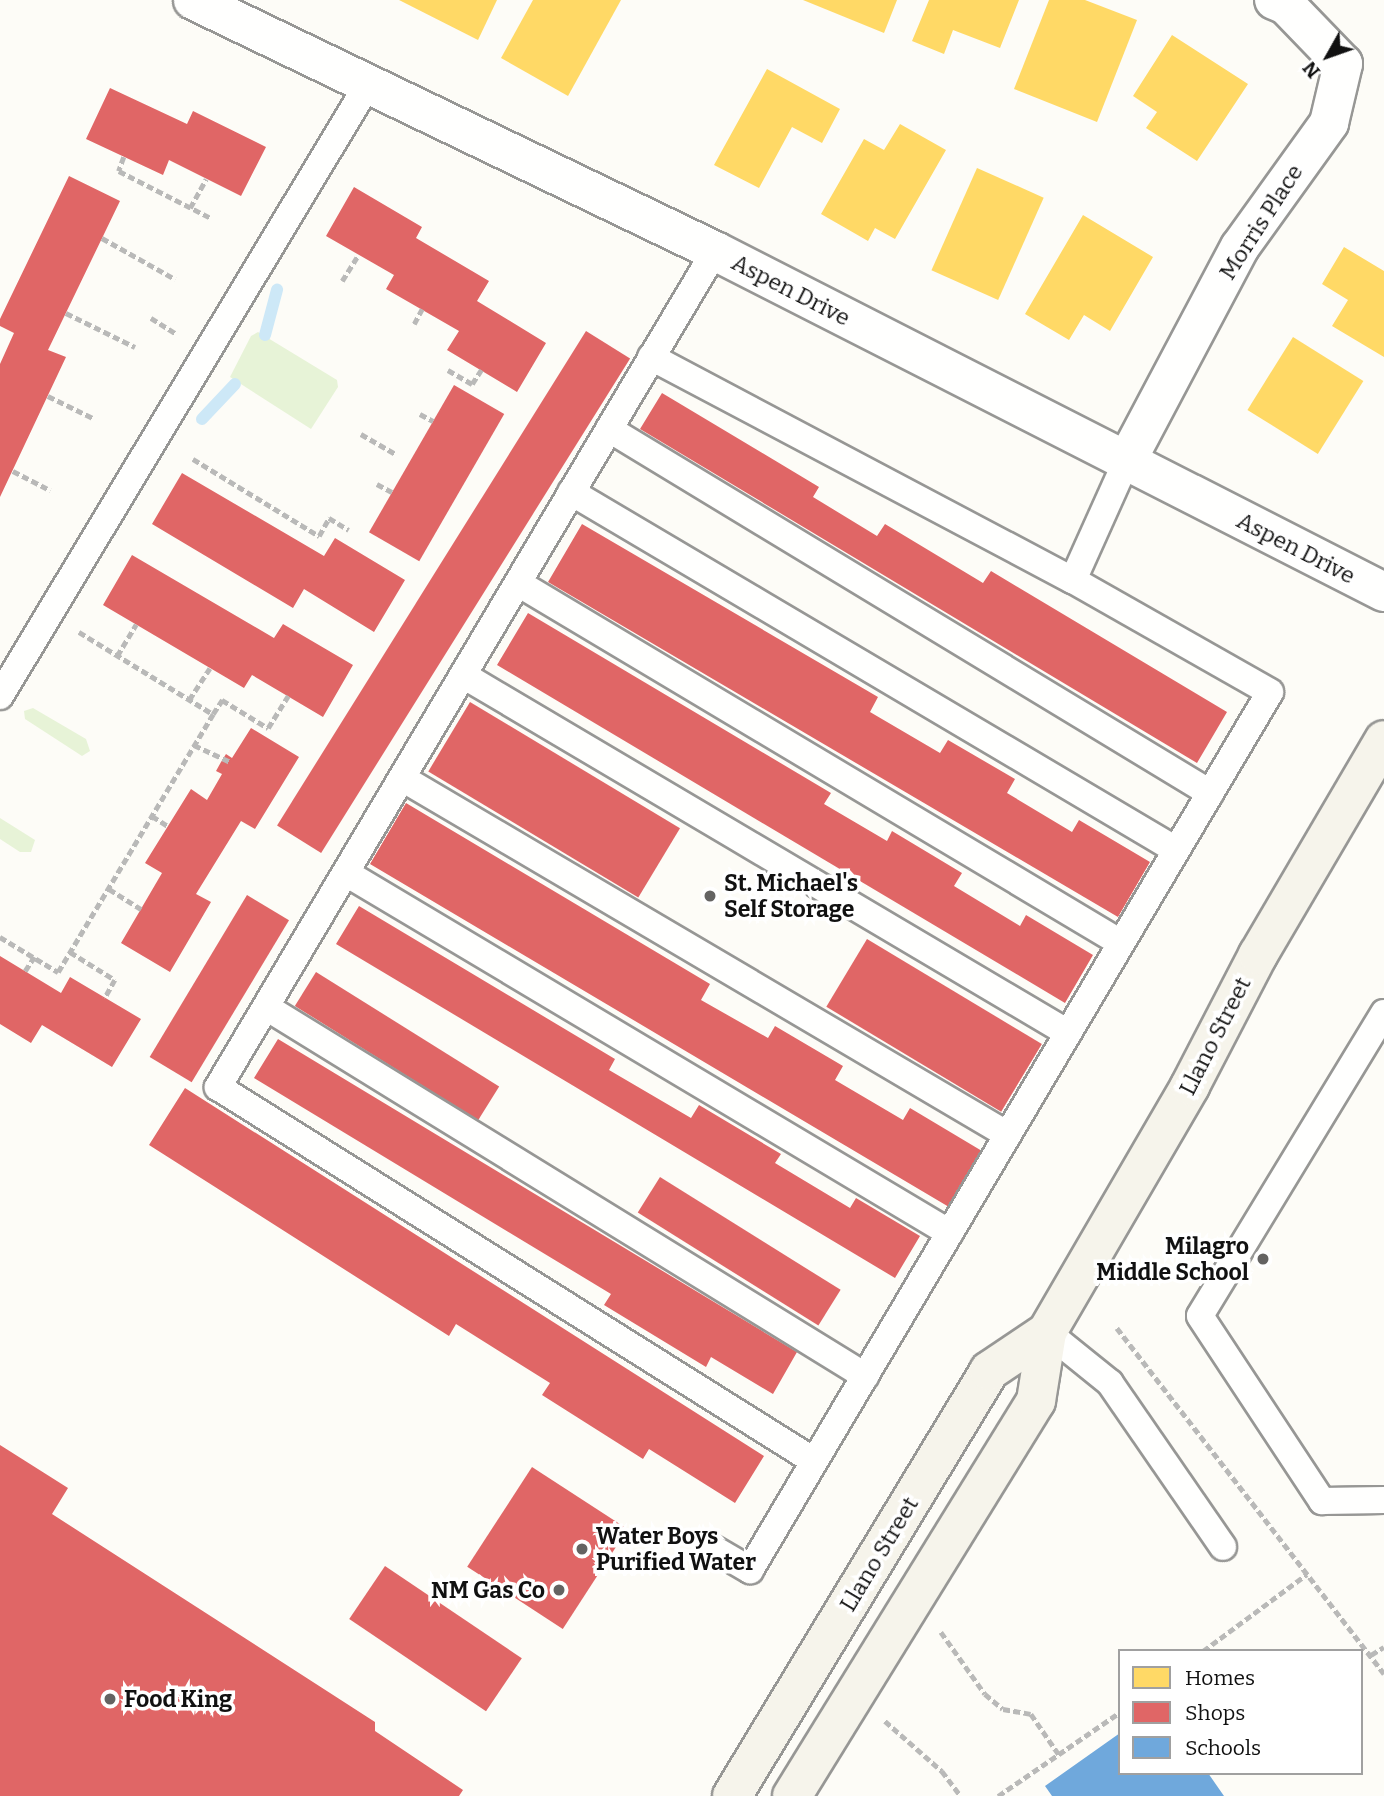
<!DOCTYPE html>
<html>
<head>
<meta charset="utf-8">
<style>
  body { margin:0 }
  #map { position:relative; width:1384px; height:1796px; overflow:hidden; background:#fdfcf7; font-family:Bitter,serif }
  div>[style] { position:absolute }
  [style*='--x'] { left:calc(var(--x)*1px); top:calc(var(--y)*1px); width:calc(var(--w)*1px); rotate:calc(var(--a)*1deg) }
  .green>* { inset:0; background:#e7f3d7 }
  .homes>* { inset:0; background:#ffd966; transform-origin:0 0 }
  .shops>* { inset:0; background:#e06666; transform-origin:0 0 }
  .schools>* { inset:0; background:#6fa8dc }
  .stream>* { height:12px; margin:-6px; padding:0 6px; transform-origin:6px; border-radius:6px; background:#cde8f7 }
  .path>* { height:4.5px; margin-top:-2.25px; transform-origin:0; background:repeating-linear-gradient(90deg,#b9b9b8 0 7px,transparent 0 10.5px) }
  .roads { filter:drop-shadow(2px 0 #979795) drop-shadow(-2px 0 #979795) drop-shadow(0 2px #979795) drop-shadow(0 -2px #979795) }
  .lane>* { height:26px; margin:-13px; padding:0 13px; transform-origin:13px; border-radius:13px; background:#fffffe }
  .street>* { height:38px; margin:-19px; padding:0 19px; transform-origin:19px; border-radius:19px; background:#fffffe }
  .secondary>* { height:38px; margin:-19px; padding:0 19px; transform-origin:19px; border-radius:19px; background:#f6f4eb }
  .dots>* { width:19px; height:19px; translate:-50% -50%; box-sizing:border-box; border:4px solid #fff; border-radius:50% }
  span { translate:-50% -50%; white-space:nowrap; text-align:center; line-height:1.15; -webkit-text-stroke:7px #fff; paint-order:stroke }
  .street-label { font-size:23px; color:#111 }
  .poi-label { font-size:23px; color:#111; font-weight:700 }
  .left { translate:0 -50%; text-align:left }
  .right { translate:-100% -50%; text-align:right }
  .legend { position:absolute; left:1118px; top:1649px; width:245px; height:126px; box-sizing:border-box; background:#fff; border:2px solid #a0a0a0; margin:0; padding:9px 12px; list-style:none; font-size:21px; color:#111 }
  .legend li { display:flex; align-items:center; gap:14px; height:35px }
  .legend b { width:35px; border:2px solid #a0a0a0 }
  .north { position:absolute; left:1293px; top:21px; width:70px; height:70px; -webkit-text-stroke:5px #fff; paint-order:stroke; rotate:230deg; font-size:19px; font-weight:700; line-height:28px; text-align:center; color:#111 }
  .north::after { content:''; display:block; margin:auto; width:24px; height:32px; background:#111; clip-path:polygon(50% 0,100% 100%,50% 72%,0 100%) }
</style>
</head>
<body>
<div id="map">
  <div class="green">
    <i style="clip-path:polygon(258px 332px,337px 380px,338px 387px,311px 429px,230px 377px,251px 336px)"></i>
    <i style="clip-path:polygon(33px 708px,86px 739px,90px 751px,82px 756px,25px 719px,24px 711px)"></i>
    <i style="clip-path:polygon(0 818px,35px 840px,31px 852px,20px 852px,0 839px)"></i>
  </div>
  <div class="homes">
    <i style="clip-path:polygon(399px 0,497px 0,478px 40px)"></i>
    <i style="clip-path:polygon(533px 0,621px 0,568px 96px,501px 58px)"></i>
    <i style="clip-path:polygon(803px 0,897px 0,884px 33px)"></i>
    <i style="clip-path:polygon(929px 0,1019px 0,1000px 48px,953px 30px,944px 54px,912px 41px)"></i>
    <i style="clip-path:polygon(1049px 0,1085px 0,1137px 20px,1097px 122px,1014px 89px)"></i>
    <i style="clip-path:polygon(1172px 35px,1248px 84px,1197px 161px,1146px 128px,1157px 112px,1133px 96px)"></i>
    <i style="clip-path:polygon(767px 69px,840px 109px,822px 143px,792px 127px,759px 188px,714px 165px)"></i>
    <i style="clip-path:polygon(900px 124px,946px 150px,895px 239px,875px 228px,868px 241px,821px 214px,864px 139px,884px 150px)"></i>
    <i style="left:977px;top:168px;width:73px;height:112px;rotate:24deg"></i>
    <i style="clip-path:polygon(1083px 215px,1153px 257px,1110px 331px,1084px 315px,1069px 340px,1025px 314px)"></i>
    <i style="clip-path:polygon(1344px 247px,1384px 271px,1384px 357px,1332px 326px,1348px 300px,1322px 284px)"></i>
    <i style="left:1293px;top:337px;width:83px;height:86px;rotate:32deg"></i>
  </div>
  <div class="shops">
    <i style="clip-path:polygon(110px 88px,187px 124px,193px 111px,266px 147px,241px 196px,169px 160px,163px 175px,86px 139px)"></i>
    <i style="clip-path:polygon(69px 176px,120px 201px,48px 350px,66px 357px,0 497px,0 364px,14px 333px,0 326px,0 319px)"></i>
    <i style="clip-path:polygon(354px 187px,422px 227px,416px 238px,489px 281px,477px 301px,546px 343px,517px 392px,447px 350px,459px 331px,386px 289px,394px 275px,326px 236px)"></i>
    <i style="left:586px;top:331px;width:52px;height:583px;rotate:32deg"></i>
    <i style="left:454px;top:385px;width:58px;height:170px;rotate:30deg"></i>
    <i style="clip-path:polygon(662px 393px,819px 487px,813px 497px,877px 536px,885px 524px,983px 583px,991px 571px,1227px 712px,1197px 763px,640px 429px)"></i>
    <i style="clip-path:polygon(182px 473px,324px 556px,335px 538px,405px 580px,374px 632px,304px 589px,293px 608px,152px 524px)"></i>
    <i style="clip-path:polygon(582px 524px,878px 697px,870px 712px,940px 753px,948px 740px,1015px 779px,1007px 793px,1072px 832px,1079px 820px,1150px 862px,1118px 917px,548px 582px)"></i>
    <i style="clip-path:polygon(132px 555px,274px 638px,283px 624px,353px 665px,323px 717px,252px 675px,244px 688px,103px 605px)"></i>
    <i style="clip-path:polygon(528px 613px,831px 793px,824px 804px,887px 841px,892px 831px,962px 873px,954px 886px,1020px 926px,1026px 915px,1093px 955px,1065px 1003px,497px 665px)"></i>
    <i style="left:470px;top:702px;width:245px;height:81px;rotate:31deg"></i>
    <i style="clip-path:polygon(251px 728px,299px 757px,255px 829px,241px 821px,196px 894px,211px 902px,170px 972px,121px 943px,162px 873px,145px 863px,191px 789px,207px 800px,222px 774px,216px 771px,221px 762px,226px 754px,232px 758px)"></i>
    <i style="clip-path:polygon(406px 803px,710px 984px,701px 1000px,768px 1038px,775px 1026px,843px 1066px,835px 1080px,903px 1120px,910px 1108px,982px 1151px,949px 1207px,370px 864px)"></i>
    <i style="left:247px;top:895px;width:49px;height:189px;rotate:31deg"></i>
    <i style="clip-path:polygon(359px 906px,615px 1059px,609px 1070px,691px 1118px,699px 1105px,781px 1154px,775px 1163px,850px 1208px,856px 1198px,920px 1236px,895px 1278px,336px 944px)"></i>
    <i style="left:867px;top:939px;width:204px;height:79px;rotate:31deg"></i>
    <i style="clip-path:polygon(0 956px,61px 993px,70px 977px,141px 1019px,112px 1067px,42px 1025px,31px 1043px,0 1024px)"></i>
    <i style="left:316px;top:972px;width:216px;height:40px;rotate:32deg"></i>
    <i style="clip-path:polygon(278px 1039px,797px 1352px,773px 1394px,711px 1357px,706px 1367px,604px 1305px,611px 1294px,254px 1078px)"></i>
    <i style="clip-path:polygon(185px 1088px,764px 1456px,735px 1503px,649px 1449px,643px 1459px,542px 1395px,550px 1383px,456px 1324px,449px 1336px,149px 1145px)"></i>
    <i style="left:660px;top:1177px;width:213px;height:42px;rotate:32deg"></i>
    <i style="clip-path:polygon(0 1445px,68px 1488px,52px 1514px,375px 1722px,375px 1731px,463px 1790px,459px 1796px,0 1796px)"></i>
    <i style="left:532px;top:1467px;width:114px;height:119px;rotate:33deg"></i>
    <i style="left:385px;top:1566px;width:165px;height:64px;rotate:34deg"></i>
  </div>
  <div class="schools">
    <i style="clip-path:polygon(1120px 1733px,1120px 1773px,1208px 1773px,1224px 1796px,1052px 1796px,1045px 1786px)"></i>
  </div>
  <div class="stream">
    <i style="--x:265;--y:335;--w:47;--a:-75.1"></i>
    <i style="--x:202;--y:419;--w:48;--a:-46.7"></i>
  </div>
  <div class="path">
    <i style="--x:124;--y:157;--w:15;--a:110"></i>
    <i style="--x:119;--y:171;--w:103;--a:27.1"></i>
    <i style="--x:190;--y:208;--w:33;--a:-61"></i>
    <i style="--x:102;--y:238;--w:84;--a:29.3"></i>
    <i style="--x:342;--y:281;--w:31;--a:-58"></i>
    <i style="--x:66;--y:313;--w:77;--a:26.2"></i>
    <i style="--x:151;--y:318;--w:31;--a:32"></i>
    <i style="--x:414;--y:324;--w:17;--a:-62"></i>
    <i style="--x:448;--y:370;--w:28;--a:30"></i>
    <i style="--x:472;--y:384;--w:17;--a:-57"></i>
    <i style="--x:48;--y:396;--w:50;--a:26.1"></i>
    <i style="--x:420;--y:414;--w:15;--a:28"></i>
    <i style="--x:361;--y:434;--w:39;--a:30"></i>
    <i style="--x:193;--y:459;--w:148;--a:31.4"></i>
    <i style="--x:319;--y:536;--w:21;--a:-61"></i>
    <i style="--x:329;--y:518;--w:23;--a:31"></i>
    <i style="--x:13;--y:471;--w:42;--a:27.2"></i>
    <i style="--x:377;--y:484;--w:17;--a:28"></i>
    <i style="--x:79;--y:632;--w:157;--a:31.5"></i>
    <i style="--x:213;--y:714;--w:17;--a:-57"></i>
    <i style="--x:222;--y:700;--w:54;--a:31.3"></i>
    <i style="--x:268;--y:728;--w:38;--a:-58"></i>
    <i style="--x:117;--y:656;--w:37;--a:-59"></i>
    <i style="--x:189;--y:700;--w:38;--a:-57"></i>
    <i style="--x:194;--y:745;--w:40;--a:25"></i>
    <i style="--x:152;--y:816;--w:19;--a:32"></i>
    <i style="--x:109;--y:889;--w:38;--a:32"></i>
    <i style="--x:0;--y:937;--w:68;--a:31.1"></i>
    <i style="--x:58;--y:972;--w:301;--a:-59"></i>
    <i style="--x:70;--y:952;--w:53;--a:31.9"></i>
    <i style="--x:115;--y:980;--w:21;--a:119"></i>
    <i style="--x:25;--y:971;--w:17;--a:-57"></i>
    <i style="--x:1117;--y:1328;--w:437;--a:52.3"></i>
    <i style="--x:941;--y:1632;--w:76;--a:54.6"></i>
    <i style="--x:985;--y:1694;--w:23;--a:40"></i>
    <i style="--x:1003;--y:1709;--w:28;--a:10"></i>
    <i style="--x:1031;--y:1714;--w:51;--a:55.4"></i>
    <i style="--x:1203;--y:1651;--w:129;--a:-36.5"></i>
    <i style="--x:1371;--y:1655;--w:15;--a:-32"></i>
    <i style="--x:885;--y:1721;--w:76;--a:41.3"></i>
    <i style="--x:942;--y:1771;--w:31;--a:53"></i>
    <i style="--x:998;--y:1796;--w:148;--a:-34.5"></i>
  </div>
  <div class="roads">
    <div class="lane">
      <i style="--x:715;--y:251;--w:973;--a:120.73"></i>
      <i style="--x:218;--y:1087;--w:704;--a:32.11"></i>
      <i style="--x:651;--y:357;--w:477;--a:27.9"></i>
      <i style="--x:609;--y:429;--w:703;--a:31.2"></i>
      <i style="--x:571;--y:492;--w:703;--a:30.61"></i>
      <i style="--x:518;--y:583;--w:702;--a:30.84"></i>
      <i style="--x:463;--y:675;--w:703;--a:30.61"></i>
      <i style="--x:0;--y:696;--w:718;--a:-58.97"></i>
      <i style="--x:402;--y:778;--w:703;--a:30.5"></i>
      <i style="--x:346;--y:873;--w:703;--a:30.8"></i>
      <i style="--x:266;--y:1007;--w:704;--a:31.63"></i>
      <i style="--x:1384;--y:1013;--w:354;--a:121.3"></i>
      <i style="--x:1200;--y:1316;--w:222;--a:56.6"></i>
      <i style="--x:1322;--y:1501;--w:62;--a:-0.9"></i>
      <i style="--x:1047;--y:1332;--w:81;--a:39"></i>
      <i style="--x:1110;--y:1383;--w:199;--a:55.4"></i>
      <i style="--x:714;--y:1549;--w:42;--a:30.3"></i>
      <i style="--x:750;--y:1570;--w:1020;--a:-59.36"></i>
      <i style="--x:1270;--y:692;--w:227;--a:-150.4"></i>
      <i style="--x:1073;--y:580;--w:129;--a:-65.8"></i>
    </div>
    <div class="street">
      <i style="--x:193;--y:0;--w:579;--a:25.68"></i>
      <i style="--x:715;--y:251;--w:751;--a:27.01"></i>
      <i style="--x:1126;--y:462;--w:243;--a:-62.1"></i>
      <i style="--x:1240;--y:247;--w:153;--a:-54.3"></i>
      <i style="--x:1329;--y:123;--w:61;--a:-76.7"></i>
      <i style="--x:1343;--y:64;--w:82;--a:-134"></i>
      <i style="--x:1286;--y:5;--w:13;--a:-157"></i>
    </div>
    <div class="secondary">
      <i style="--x:732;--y:1796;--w:497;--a:-58.8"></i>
      <i style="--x:989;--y:1371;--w:70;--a:-33.9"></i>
      <i style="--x:792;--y:1796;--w:464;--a:-58.3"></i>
      <i style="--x:1036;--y:1401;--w:70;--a:-80.9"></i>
      <i style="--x:1047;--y:1332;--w:285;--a:-59.8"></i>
      <i style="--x:1190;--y:1086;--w:148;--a:-62.6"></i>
      <i style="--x:1258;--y:955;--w:249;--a:-59.6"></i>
    </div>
  </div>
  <div class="dots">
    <i style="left:710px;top:896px;background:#646362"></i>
    <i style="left:1263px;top:1259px;background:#646362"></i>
    <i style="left:582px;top:1549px;background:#646362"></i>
    <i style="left:559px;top:1590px;background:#646362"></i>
    <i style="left:110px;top:1699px;background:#646362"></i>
  </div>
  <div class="street-label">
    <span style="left:1261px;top:222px;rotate:-57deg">Morris Place</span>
    <span style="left:791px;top:290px;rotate:27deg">Aspen Drive</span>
    <span style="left:1296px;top:548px;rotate:27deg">Aspen Drive</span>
    <span style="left:1215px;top:1036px;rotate:-63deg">Llano Street</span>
    <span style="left:879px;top:1554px;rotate:-59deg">Llano Street</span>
  </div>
  <div class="poi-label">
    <span class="left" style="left:724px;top:896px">St. Michael's<br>Self Storage</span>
    <span class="right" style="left:1249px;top:1259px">Milagro<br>Middle School</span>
    <span class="left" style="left:596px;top:1549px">Water Boys<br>Purified Water</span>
    <span class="right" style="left:545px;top:1590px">NM Gas Co</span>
    <span class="left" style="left:124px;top:1699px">Food King</span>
  </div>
  <ul class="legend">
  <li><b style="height:19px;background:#ffd966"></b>Homes</li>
  <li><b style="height:19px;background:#e06666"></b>Shops</li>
  <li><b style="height:19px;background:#6fa8dc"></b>Schools</li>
  </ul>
  <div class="north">N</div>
</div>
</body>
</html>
